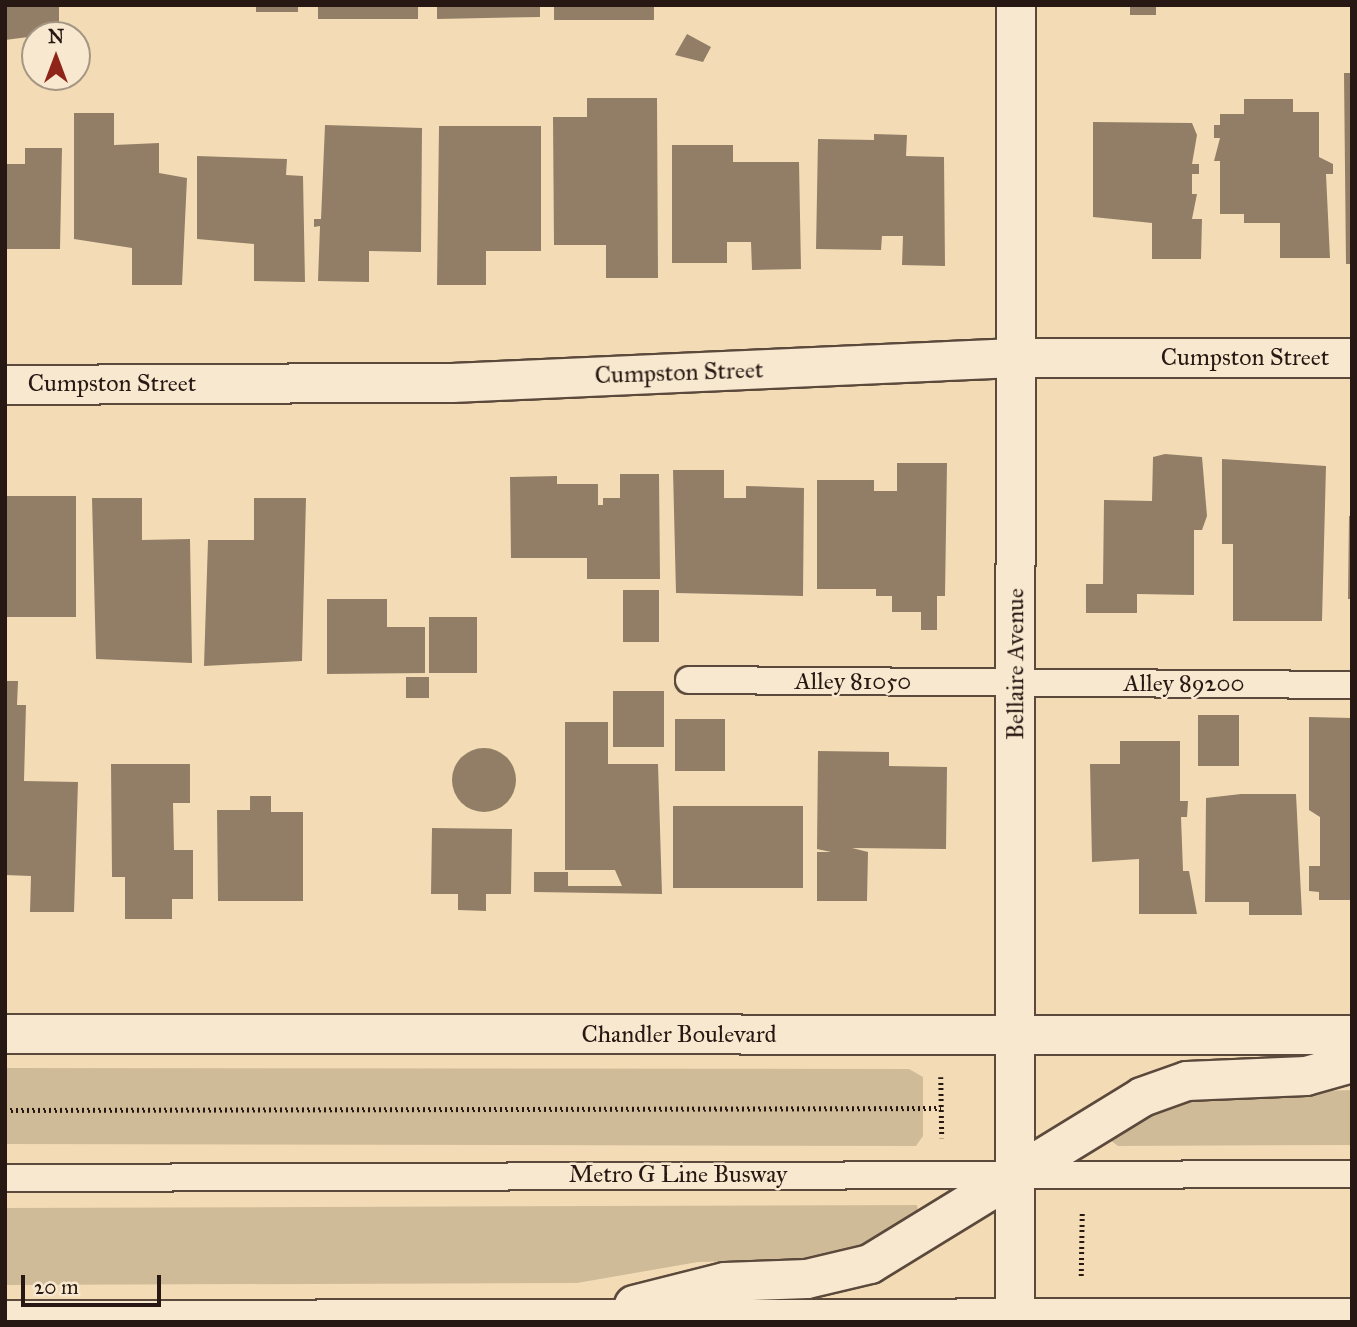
<!DOCTYPE html>
<html>
<head>
<meta charset="utf-8">
<style>
  body { margin:0 }
  #map { position:relative; width:1357px; height:1327px; overflow:hidden; background:#f3dcb5; font-family:"IM FELL Great Primer",serif }
  div>[style] { position:absolute }
  [style*='--x'] { left:calc(var(--x)*1px); top:calc(var(--y)*1px); width:calc(var(--w)*1px); rotate:calc(var(--a)*1deg) }
  .green>* { inset:0; background:#d0bb99 }
  .building>* { inset:0; background:#927e67; transform-origin:0 0 }
  .round { border-radius:50% }
  .path>* { height:4.5px; margin-top:-2.25px; transform-origin:0; background:repeating-linear-gradient(90deg,#281813 0 2px,transparent 0 5.5px) }
  .roads { filter:drop-shadow(2px 0 #5b493c) drop-shadow(-2px 0 #5b493c) drop-shadow(0 2px #5b493c) drop-shadow(0 -2px #5b493c) }
  .lane>* { height:26px; margin:-13px; padding:0 13px; transform-origin:13px; border-radius:13px; background:#f7e8cf }
  .street>* { height:38px; margin:-19px; padding:0 19px; transform-origin:19px; border-radius:19px; background:#f7e8cf }
  .secondary>* { height:38px; margin:-19px; padding:0 19px; transform-origin:19px; border-radius:19px; background:#f7e8cf }
  span { translate:-50% -50%; white-space:nowrap; text-align:center; line-height:1.15; -webkit-text-stroke:5px #f7e8cf; paint-order:stroke }
  .street-label { font-size:24px; color:#281813 }
  .frame { position:absolute; inset:0; border:7px solid #281813; pointer-events:none }
  .north { position:absolute; left:21px; top:21px; width:70px; height:70px; box-sizing:border-box; background:#f7e8cf; border:2px solid #a49584; border-radius:50%; rotate:0deg; font-size:19px; font-weight:700; line-height:28px; text-align:center; color:#281813 }
  .north::after { content:''; display:block; margin:auto; width:24px; height:32px; background:#8f2418; clip-path:polygon(50% 0,100% 100%,50% 72%,0 100%) }
  .scale { position:absolute; left:21px; top:1275px; width:140px; height:32px; box-sizing:border-box; border:4px solid #281813; border-top:0; padding-left:9px; font-size:21px; line-height:24px; white-space:nowrap; color:#281813; -webkit-text-stroke:5px #f7e8cf; paint-order:stroke }
</style>
</head>
<body>
<div id="map">
  <div class="green">
    <i style="clip-path:polygon(5px 1068px,909px 1069px,923px 1077px,923px 1136px,916px 1146px,5px 1144px)"></i>
    <i style="clip-path:polygon(1352px 1090px,1352px 1145px,1118px 1146px,1110px 1140px,1112px 1129px,1167px 1104px,1209px 1095px)"></i>
    <i style="clip-path:polygon(917px 1205px,919px 1217px,872px 1245px,817px 1259px,698px 1262px,577px 1283px,5px 1285px,5px 1208px)"></i>
  </div>
  <div class="building">
    <i style="clip-path:polygon(5px 5px,59px 5px,59px 33px,5px 40px)"></i>
    <i style="left:256px;top:5px;width:42px;height:7px"></i>
    <i style="left:318px;top:5px;width:100px;height:14px"></i>
    <i style="clip-path:polygon(437px 5px,540px 5px,540px 17px,437px 19px)"></i>
    <i style="left:554px;top:5px;width:100px;height:15px"></i>
    <i style="left:1130px;top:5px;width:26px;height:10px"></i>
    <i style="clip-path:polygon(687px 34px,711px 47px,703px 62px,675px 55px)"></i>
    <i style="clip-path:polygon(1344px 73px,1352px 73px,1352px 264px,1346px 264px)"></i>
    <i style="clip-path:polygon(587px 98px,657px 98px,658px 278px,606px 278px,606px 245px,554px 245px,553px 117px,587px 117px)"></i>
    <i style="clip-path:polygon(1244px 99px,1293px 99px,1293px 112px,1319px 112px,1319px 157px,1333px 164px,1333px 174px,1326px 174px,1330px 258px,1280px 258px,1280px 223px,1244px 223px,1244px 214px,1220px 214px,1220px 161px,1214px 161px,1220px 138px,1214px 138px,1214px 125px,1220px 125px,1220px 114px,1244px 114px)"></i>
    <i style="clip-path:polygon(74px 113px,114px 113px,114px 145px,159px 143px,159px 173px,187px 178px,182px 285px,132px 285px,132px 248px,74px 239px)"></i>
    <i style="clip-path:polygon(1093px 122px,1192px 123px,1197px 135px,1192px 164px,1199px 164px,1199px 174px,1192px 174px,1192px 194px,1197px 194px,1192px 219px,1202px 219px,1201px 259px,1152px 259px,1152px 223px,1093px 217px)"></i>
    <i style="clip-path:polygon(325px 125px,422px 128px,421px 252px,369px 251px,369px 282px,318px 281px,320px 226px,314px 227px,314px 219px,321px 219px)"></i>
    <i style="clip-path:polygon(439px 126px,541px 126px,541px 251px,486px 251px,486px 285px,437px 285px)"></i>
    <i style="clip-path:polygon(874px 134px,907px 135px,906px 156px,944px 157px,945px 266px,902px 265px,903px 236px,882px 236px,881px 250px,816px 249px,818px 139px,874px 140px)"></i>
    <i style="clip-path:polygon(672px 145px,733px 145px,733px 162px,799px 162px,801px 269px,752px 270px,751px 242px,727px 242px,727px 263px,672px 263px)"></i>
    <i style="clip-path:polygon(25px 148px,62px 148px,60px 249px,5px 249px,5px 164px,25px 164px)"></i>
    <i style="clip-path:polygon(197px 156px,287px 159px,286px 175px,303px 176px,305px 282px,254px 281px,254px 244px,197px 239px)"></i>
    <i style="clip-path:polygon(1165px 454px,1202px 457px,1207px 516px,1202px 530px,1194px 530px,1194px 595px,1137px 594px,1137px 613px,1086px 613px,1086px 584px,1103px 584px,1104px 500px,1152px 501px,1153px 457px)"></i>
    <i style="clip-path:polygon(1222px 459px,1326px 466px,1322px 621px,1233px 621px,1233px 544px,1222px 544px)"></i>
    <i style="clip-path:polygon(897px 463px,947px 463px,945px 596px,937px 596px,937px 630px,921px 630px,921px 612px,892px 612px,892px 596px,876px 596px,876px 589px,817px 589px,817px 480px,874px 480px,874px 491px,897px 491px)"></i>
    <i style="clip-path:polygon(673px 470px,724px 470px,724px 498px,746px 498px,746px 486px,804px 488px,803px 596px,676px 593px)"></i>
    <i style="clip-path:polygon(620px 474px,659px 474px,660px 579px,587px 579px,587px 558px,511px 558px,510px 477px,557px 476px,557px 484px,598px 484px,598px 505px,603px 505px,603px 498px,620px 498px)"></i>
    <i style="left:5px;top:496px;width:71px;height:121px"></i>
    <i style="clip-path:polygon(92px 498px,142px 498px,142px 540px,190px 539px,192px 663px,96px 659px)"></i>
    <i style="clip-path:polygon(254px 498px,306px 498px,302px 661px,204px 666px,208px 540px,254px 540px)"></i>
    <i style="clip-path:polygon(1349px 516px,1352px 516px,1352px 599px,1348px 599px)"></i>
    <i style="left:623px;top:590px;width:36px;height:52px"></i>
    <i style="clip-path:polygon(327px 599px,387px 599px,387px 627px,425px 627px,425px 673px,327px 674px)"></i>
    <i style="left:429px;top:617px;width:48px;height:56px"></i>
    <i style="left:406px;top:677px;width:23px;height:21px"></i>
    <i style="clip-path:polygon(5px 681px,18px 681px,17px 705px,26px 705px,24px 781px,78px 782px,74px 912px,30px 912px,31px 876px,5px 875px)"></i>
    <i style="left:613px;top:691px;width:51px;height:56px"></i>
    <i style="left:1198px;top:715px;width:41px;height:51px"></i>
    <i style="clip-path:polygon(1309px 717px,1352px 718px,1352px 900px,1319px 900px,1319px 892px,1309px 891px,1309px 866px,1320px 866px,1320px 817px,1309px 810px)"></i>
    <i style="left:675px;top:719px;width:50px;height:52px"></i>
    <i style="clip-path:polygon(565px 722px,608px 722px,608px 764px,658px 764px,662px 894px,534px 892px,534px 872px,568px 872px,568px 886px,622px 886px,615px 870px,565px 870px)"></i>
    <i style="clip-path:polygon(1120px 741px,1180px 741px,1180px 801px,1188px 801px,1187px 817px,1181px 817px,1183px 871px,1189px 871px,1197px 914px,1139px 914px,1139px 859px,1092px 862px,1090px 764px,1120px 764px)"></i>
    <i class="round" style="left:452px;top:748px;width:64px;height:64px"></i>
    <i style="clip-path:polygon(818px 751px,889px 752px,889px 766px,947px 767px,946px 849px,852px 848px,868px 852px,867px 901px,817px 901px,817px 852px,831px 852px,817px 849px)"></i>
    <i style="clip-path:polygon(111px 764px,190px 764px,190px 803px,173px 803px,174px 850px,193px 850px,193px 899px,172px 899px,172px 919px,125px 919px,125px 877px,112px 877px)"></i>
    <i style="clip-path:polygon(1241px 794px,1296px 794px,1302px 915px,1249px 915px,1249px 902px,1205px 902px,1206px 798px)"></i>
    <i style="clip-path:polygon(250px 796px,271px 796px,271px 812px,303px 812px,303px 901px,218px 901px,217px 810px,250px 810px)"></i>
    <i style="left:673px;top:806px;width:130px;height:82px"></i>
    <i style="clip-path:polygon(432px 828px,512px 829px,511px 894px,486px 894px,486px 911px,458px 910px,458px 894px,431px 894px)"></i>
  </div>
  <div class="path">
    <i style="--x:941;--y:1077;--w:61;--a:89.1"></i>
    <i style="--x:5;--y:1110;--w:936;--a:-0.12"></i>
    <i style="--x:1081;--y:1276;--w:65;--a:-89.1"></i>
  </div>
  <div class="roads">
    <div class="lane">
      <i style="--x:689;--y:680;--w:663;--a:0.43"></i>
      <i style="--x:5;--y:1178;--w:1347;--a:-0.17"></i>
    </div>
    <div class="street">
      <i style="--x:5;--y:385;--w:447;--a:-0.3"></i>
      <i style="--x:452;--y:383;--w:564;--a:-2.54"></i>
      <i style="--x:1015;--y:358;--w:337;--a:0"></i>
    </div>
    <div class="secondary">
      <i style="--x:5;--y:1034;--w:1347;--a:0.04"></i>
      <i style="--x:634;--y:1305;--w:94;--a:-14.2"></i>
      <i style="--x:725;--y:1282;--w:82;--a:-2.1"></i>
      <i style="--x:807;--y:1279;--w:65;--a:-13.4"></i>
      <i style="--x:870;--y:1264;--w:319;--a:-31.5"></i>
      <i style="--x:1142;--y:1097;--w:48;--a:-19.6"></i>
      <i style="--x:1187;--y:1081;--w:119;--a:-2.4"></i>
      <i style="--x:1306;--y:1076;--w:48;--a:-15.8"></i>
      <i style="--x:5;--y:1320;--w:1347;--a:-0.09"></i>
      <i style="--x:1015;--y:1322;--w:1317;--a:-89.96"></i>
    </div>
  </div>
  <div class="street-label">
    <span style="left:1245px;top:358px">Cumpston Street</span>
    <span style="left:679px;top:373px;rotate:-2deg">Cumpston Street</span>
    <span style="left:112px;top:384px">Cumpston Street</span>
    <span style="left:1016px;top:664px;rotate:-90deg">Bellaire Avenue</span>
    <span style="left:853px;top:682px">Alley 81050</span>
    <span style="left:1184px;top:684px">Alley 89200</span>
    <span style="left:679px;top:1035px">Chandler Boulevard</span>
    <span style="left:678px;top:1175px">Metro G Line Busway</span>
  </div>
  <div class="frame"></div>
  <div class="north">N</div>
  <div class="scale">20 m</div>
</div>
</body>
</html>
